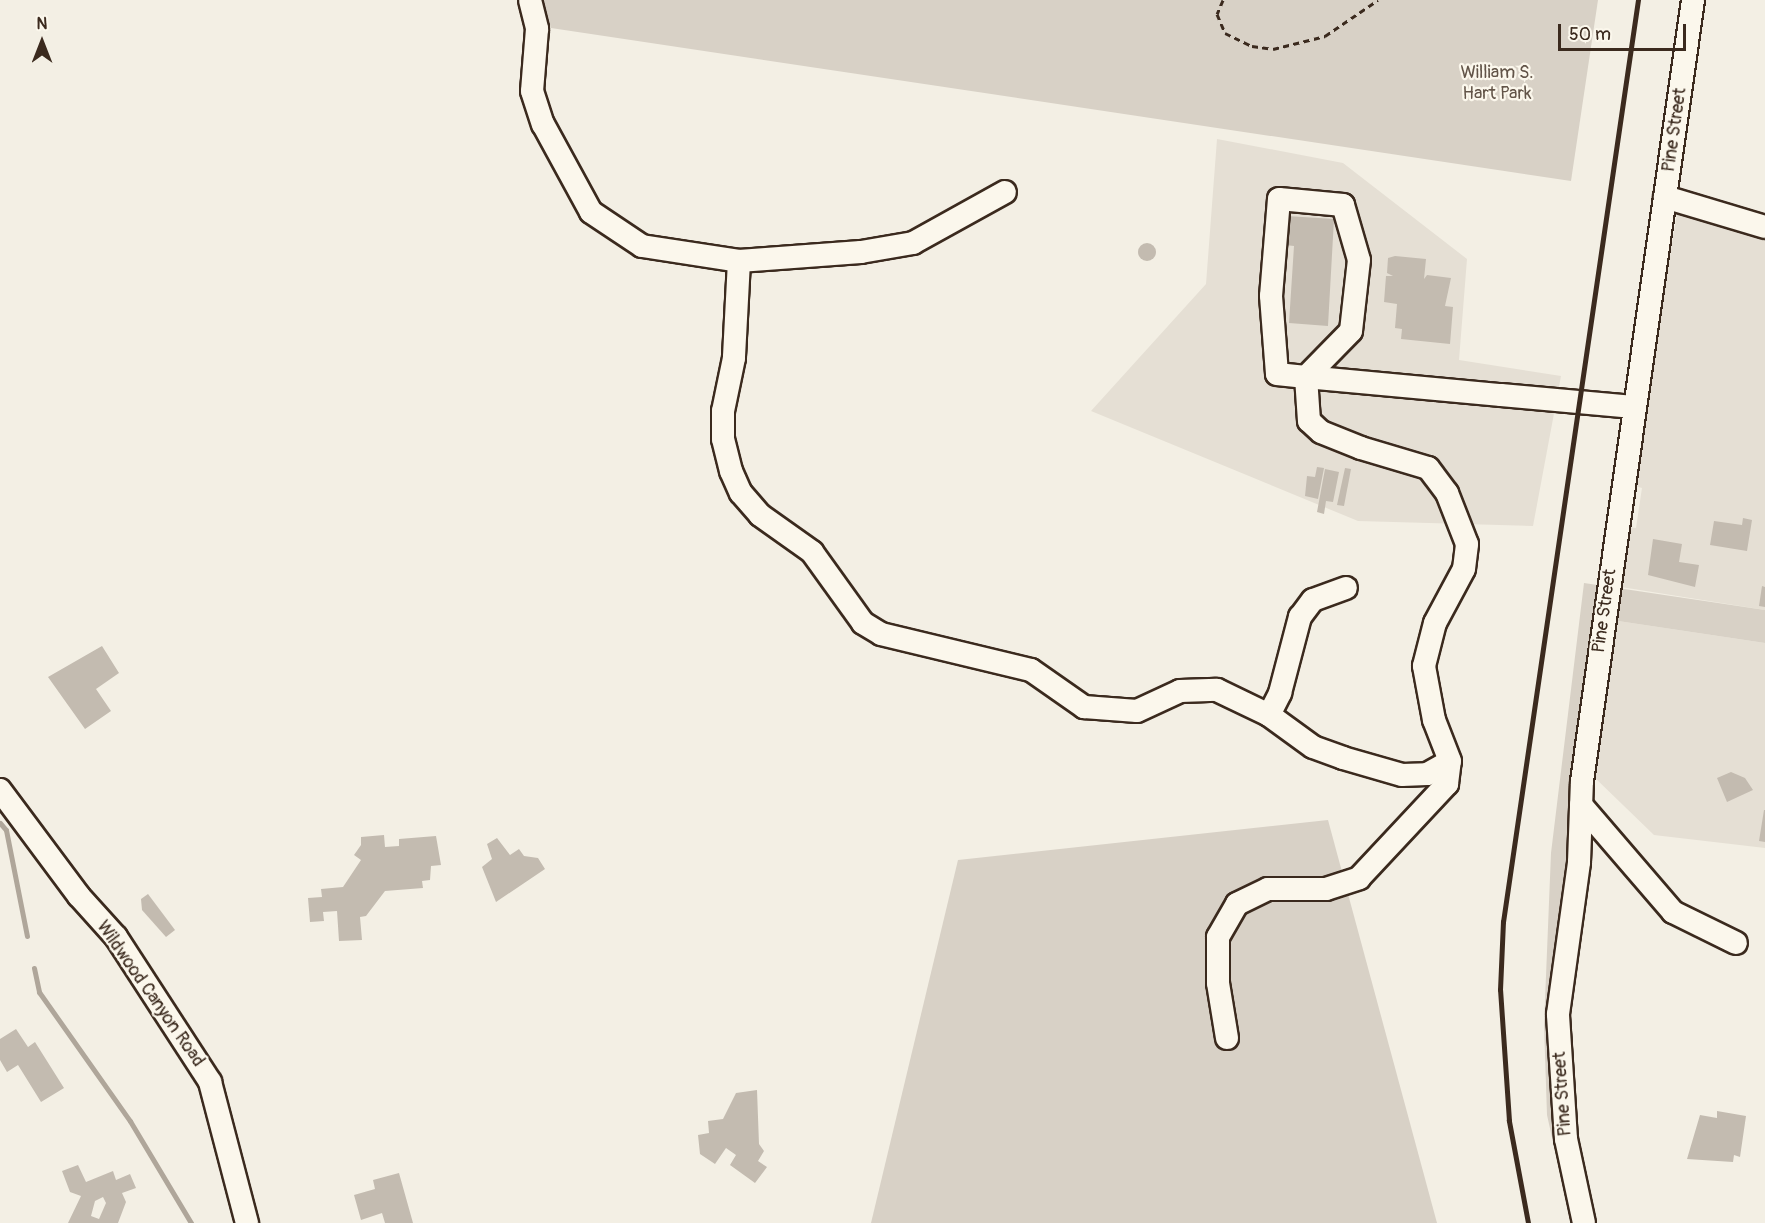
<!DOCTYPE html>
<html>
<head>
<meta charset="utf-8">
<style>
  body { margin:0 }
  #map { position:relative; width:1765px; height:1223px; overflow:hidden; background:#f3efe4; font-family:Pangolin,sans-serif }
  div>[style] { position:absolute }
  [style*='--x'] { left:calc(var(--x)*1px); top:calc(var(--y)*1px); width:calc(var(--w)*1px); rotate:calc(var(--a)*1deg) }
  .built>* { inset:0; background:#e5dfd4 }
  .green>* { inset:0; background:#d8d1c6 }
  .stream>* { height:5px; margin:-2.5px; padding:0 2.5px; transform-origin:2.5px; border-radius:2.5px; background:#afa69a }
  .building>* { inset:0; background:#c3bbb0 }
  .round { border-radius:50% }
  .path>* { height:3px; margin-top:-1.5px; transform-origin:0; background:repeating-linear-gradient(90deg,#3b2a1e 0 6px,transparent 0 10.5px) }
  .roads { filter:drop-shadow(2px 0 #3b2a1e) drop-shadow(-2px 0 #3b2a1e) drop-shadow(0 2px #3b2a1e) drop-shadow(0 -2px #3b2a1e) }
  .minor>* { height:22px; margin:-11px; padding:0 11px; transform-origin:11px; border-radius:11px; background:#fbf7ec }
  .rail>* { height:4.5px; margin:-2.25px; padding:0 2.25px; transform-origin:2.25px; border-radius:2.25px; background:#3b2a1e }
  span { translate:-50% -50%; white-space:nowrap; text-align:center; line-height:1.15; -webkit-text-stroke:4.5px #fbf7ec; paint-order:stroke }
  .park-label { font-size:18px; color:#625448 }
  .street-label { font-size:18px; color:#3b2a1e }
  .north { position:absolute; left:12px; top:12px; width:60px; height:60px; -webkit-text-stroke:4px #fbf7ec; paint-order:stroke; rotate:0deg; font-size:16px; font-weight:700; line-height:24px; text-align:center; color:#3b2a1e }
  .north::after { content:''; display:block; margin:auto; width:21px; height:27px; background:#3b2a1e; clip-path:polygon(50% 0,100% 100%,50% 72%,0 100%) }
  .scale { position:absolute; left:1558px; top:24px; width:128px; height:27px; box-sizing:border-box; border:3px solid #3b2a1e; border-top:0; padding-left:8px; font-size:18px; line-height:21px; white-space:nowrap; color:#3b2a1e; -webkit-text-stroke:4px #fbf7ec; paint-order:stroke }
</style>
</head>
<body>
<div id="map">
  <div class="built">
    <i style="clip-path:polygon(1217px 139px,1343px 163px,1467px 259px,1459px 360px,1561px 376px,1533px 526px,1358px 521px,1091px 411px,1206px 284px)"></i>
    <i style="clip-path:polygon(1681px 190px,1765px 215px,1765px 610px,1621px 587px,1628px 527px,1636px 528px,1642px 488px,1635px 486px,1640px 434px)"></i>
    <i style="clip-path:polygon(1618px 621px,1765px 643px,1765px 848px,1654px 835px,1593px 776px)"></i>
  </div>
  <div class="green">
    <i style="clip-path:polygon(541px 0,1598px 0,1571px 181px,551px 28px)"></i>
    <i style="clip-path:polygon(1584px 583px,1765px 610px,1765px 643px,1618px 621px,1593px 776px,1594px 836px,1569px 970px,1565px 1022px,1572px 1112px,1593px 1223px,1571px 1223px,1547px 1115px,1544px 1025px,1551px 853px)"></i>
    <i style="clip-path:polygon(1328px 820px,1437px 1223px,871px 1223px,958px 860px)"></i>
  </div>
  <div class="stream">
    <i style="--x:0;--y:823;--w:9;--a:49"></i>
    <i style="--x:6;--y:830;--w:108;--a:78.8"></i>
    <i style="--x:34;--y:968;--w:25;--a:78"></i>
    <i style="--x:39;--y:992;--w:158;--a:54.8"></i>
    <i style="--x:130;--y:1121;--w:119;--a:59.1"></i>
  </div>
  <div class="building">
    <i style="clip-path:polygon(1287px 216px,1334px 219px,1328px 326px,1289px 323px,1294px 246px,1285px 245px)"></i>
    <i class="round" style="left:1138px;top:243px;width:18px;height:18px"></i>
    <i style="clip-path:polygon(1395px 256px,1426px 259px,1424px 279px,1427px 275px,1451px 278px,1445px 306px,1453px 307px,1450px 344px,1401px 339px,1402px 329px,1395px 328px,1397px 304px,1384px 302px,1386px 276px,1393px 276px,1387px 273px,1388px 258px)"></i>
    <i style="clip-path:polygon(1317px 467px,1324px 468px,1318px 499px,1305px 496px,1307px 476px,1315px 477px)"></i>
    <i style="clip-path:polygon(1345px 468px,1351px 469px,1344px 506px,1337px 505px)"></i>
    <i style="clip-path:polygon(1325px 469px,1339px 472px,1333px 502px,1326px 501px,1324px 514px,1317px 512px)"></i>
    <i style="clip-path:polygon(1743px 518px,1752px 520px,1747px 551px,1710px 545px,1714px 521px,1742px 525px)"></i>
    <i style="clip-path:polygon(1653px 539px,1682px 544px,1679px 562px,1699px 565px,1695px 587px,1648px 575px)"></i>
    <i style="clip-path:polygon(1762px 586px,1765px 587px,1765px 607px,1759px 606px)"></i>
    <i style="clip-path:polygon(102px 646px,119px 673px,96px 689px,111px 711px,85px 729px,48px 677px)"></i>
    <i style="clip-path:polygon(1731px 772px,1745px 778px,1753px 790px,1727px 802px,1717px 778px)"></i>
    <i style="clip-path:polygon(1764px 810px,1765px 810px,1765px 842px,1759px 841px)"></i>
    <i style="clip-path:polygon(384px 835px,385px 847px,399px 846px,399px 839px,436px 836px,441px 865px,431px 866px,430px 880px,422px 881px,423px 888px,385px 891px,366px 916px,360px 917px,362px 940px,339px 941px,337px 911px,323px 912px,324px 921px,310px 922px,308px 898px,322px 897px,321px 889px,343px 887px,361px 860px,354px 855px,361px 845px,361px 837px)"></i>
    <i style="clip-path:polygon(497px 838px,510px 855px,519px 849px,524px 856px,538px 858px,545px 869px,496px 902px,482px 867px,492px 859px,487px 844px)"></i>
    <i style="clip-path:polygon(148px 894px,175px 930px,166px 937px,142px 910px,141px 899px)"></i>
    <i style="clip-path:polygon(16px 1029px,28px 1047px,35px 1042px,64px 1088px,41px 1102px,18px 1065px,7px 1072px,0 1060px,0 1039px)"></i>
    <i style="clip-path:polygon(757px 1090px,759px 1144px,764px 1151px,758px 1161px,767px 1167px,755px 1183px,730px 1165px,736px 1155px,726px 1148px,715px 1164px,700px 1154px,698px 1135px,709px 1133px,708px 1121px,723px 1119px,736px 1093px)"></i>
    <i style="clip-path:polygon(1717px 1111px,1746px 1116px,1740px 1157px,1734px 1155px,1733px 1162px,1687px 1159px,1700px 1115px,1717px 1118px)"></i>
    <i style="clip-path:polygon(evenodd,78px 1165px,86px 1182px,113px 1171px,116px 1180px,130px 1174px,136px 1188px,122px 1193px,126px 1202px,118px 1223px,68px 1223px,81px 1196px,70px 1192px,62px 1171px,78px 1165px,103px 1197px,106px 1203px,99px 1219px,91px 1216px,95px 1201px,103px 1197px)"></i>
    <i style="clip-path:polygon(399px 1173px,413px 1223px,385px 1223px,382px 1213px,361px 1220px,354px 1195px,375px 1189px,373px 1180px)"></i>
  </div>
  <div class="path">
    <i style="--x:1223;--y:0;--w:15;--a:113"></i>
    <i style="--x:1217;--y:14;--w:21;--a:67"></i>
    <i style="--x:1225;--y:33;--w:30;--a:26"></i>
    <i style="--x:1252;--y:46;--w:21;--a:8"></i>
    <i style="--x:1273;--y:49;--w:54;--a:-14"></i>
    <i style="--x:1325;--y:36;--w:64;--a:-34.2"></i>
  </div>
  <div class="roads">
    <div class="minor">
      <i style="--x:530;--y:0;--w:30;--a:76"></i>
      <i style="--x:537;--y:29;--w:62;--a:94.6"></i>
      <i style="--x:532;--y:91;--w:35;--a:72"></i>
      <i style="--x:543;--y:124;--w:100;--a:61.4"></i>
      <i style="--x:591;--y:212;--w:61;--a:33.7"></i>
      <i style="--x:642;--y:246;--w:98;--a:8.8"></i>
      <i style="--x:739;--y:261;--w:122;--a:-4.2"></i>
      <i style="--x:861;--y:252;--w:53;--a:-9.8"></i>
      <i style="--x:913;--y:243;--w:105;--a:-29"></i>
      <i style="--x:1665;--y:197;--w:104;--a:16.7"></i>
      <i style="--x:739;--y:261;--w:97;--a:93"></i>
      <i style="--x:734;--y:358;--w:54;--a:101.7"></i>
      <i style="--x:723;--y:411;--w:28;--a:90"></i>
      <i style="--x:723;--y:439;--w:33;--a:76"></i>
      <i style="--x:731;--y:471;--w:24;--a:66"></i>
      <i style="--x:741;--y:493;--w:29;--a:49"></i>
      <i style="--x:760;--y:515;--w:64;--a:35.4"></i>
      <i style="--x:812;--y:552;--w:87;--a:54.3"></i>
      <i style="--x:863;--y:623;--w:21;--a:31"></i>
      <i style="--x:881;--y:634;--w:154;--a:13.5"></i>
      <i style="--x:1031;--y:670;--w:65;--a:34.9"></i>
      <i style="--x:1084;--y:707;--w:53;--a:4.3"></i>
      <i style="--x:1137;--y:711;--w:47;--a:-24.9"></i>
      <i style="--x:1180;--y:691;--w:37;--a:-2"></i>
      <i style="--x:1217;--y:690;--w:58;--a:25.7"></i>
      <i style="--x:1269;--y:715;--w:54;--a:36"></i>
      <i style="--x:1313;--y:747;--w:32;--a:20"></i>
      <i style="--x:1343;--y:758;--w:61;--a:16.1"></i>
      <i style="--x:1402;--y:775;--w:25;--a:-2"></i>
      <i style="--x:1427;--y:774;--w:26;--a:-29"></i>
      <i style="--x:1269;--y:715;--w:25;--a:-63"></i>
      <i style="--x:1280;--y:693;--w:79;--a:-75.3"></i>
      <i style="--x:1300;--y:617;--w:21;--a:-53"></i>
      <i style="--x:1313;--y:600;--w:35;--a:-20"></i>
      <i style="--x:0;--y:790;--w:132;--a:53.3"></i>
      <i style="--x:79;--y:896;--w:55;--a:47.9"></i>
      <i style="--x:116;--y:937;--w:173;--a:57"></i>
      <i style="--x:210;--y:1082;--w:146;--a:75.3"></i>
      <i style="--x:1581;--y:805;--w:141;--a:49.3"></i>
      <i style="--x:1673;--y:912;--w:70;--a:26.2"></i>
      <i style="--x:1227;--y:1038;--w:56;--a:-99.3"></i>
      <i style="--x:1218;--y:983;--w:46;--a:-90"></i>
      <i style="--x:1218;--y:937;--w:38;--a:-60"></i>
      <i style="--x:1237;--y:904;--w:34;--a:-26"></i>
      <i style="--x:1268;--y:889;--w:58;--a:0"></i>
      <i style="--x:1326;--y:889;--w:35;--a:-18"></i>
      <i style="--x:1359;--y:878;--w:129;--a:-46.9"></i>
      <i style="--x:1447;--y:784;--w:23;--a:-83"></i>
      <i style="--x:1450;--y:761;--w:44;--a:-111.3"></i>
      <i style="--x:1434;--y:720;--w:55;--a:-100.5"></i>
      <i style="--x:1424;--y:666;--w:44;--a:-75.7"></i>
      <i style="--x:1435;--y:623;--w:61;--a:-61.8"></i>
      <i style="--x:1464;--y:569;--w:25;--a:-83"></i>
      <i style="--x:1467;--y:544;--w:55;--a:-111.4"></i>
      <i style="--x:1447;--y:493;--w:31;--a:-127"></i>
      <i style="--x:1428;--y:468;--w:70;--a:-163.4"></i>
      <i style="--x:1361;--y:448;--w:43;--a:-158.2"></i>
      <i style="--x:1321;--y:432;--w:16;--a:-137"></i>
      <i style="--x:1309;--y:421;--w:44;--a:-93.9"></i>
      <i style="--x:1306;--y:377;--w:64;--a:-45.6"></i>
      <i style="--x:1351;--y:331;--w:71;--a:-83.6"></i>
      <i style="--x:1359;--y:260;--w:57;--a:-106.2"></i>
      <i style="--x:1343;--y:205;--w:64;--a:-174.6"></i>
      <i style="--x:1279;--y:199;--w:97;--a:94.7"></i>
      <i style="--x:1271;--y:296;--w:78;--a:85.6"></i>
      <i style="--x:1277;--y:374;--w:29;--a:6"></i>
      <i style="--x:1306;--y:377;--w:196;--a:5.3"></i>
      <i style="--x:1501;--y:395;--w:133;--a:5.2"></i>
      <i style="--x:1584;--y:1223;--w:86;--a:-102.1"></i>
      <i style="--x:1566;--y:1139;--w:125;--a:-93.7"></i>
      <i style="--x:1558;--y:1014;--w:153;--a:-82.1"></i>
      <i style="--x:1579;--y:862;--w:81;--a:-87.9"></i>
      <i style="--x:1582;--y:781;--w:789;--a:-81.91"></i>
    </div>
  </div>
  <div class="rail">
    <i style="--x:1528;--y:1223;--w:104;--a:-100.6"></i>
    <i style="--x:1509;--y:1121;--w:131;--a:-93.9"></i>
    <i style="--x:1500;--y:990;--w:68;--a:-87.5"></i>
    <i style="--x:1503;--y:922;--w:932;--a:-81.67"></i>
  </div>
  <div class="park-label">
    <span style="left:1497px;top:84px">William S.<br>Hart Park</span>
  </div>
  <div class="street-label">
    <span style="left:1675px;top:130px;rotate:-82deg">Pine Street</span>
    <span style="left:1605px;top:611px;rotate:-82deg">Pine Street</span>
    <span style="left:150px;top:994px;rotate:55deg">Wildwood Canyon Road</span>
    <span style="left:1563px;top:1094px;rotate:-94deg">Pine Street</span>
  </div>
  <div class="north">N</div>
  <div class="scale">50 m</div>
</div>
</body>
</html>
